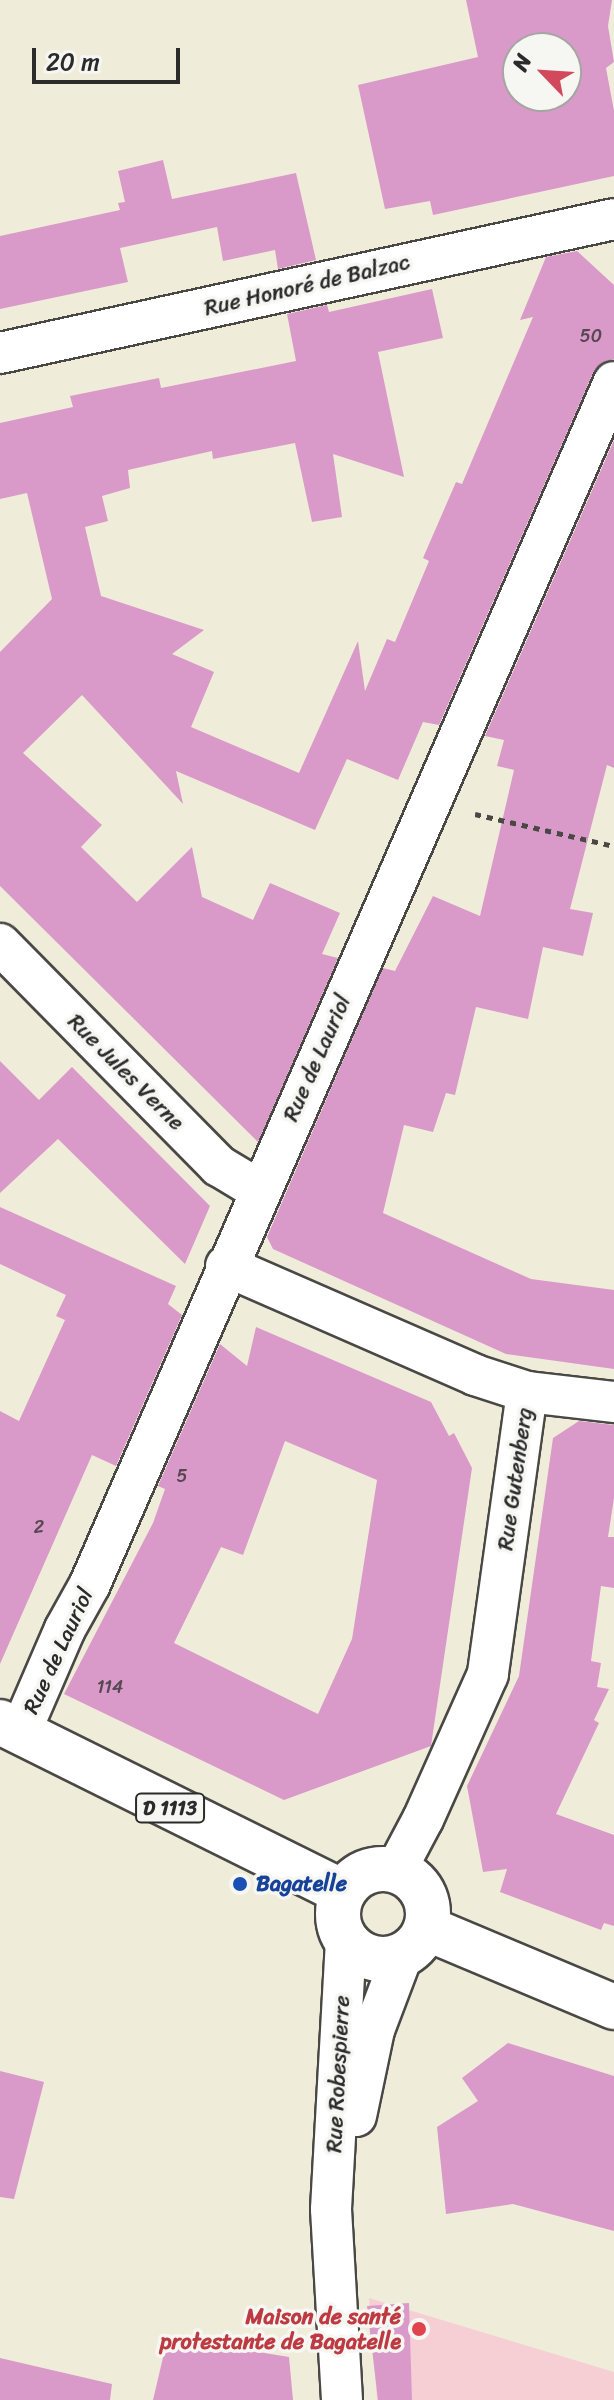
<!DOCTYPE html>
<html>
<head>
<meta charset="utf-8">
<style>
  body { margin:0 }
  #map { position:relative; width:614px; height:2400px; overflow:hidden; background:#f0ecda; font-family:Sriracha,sans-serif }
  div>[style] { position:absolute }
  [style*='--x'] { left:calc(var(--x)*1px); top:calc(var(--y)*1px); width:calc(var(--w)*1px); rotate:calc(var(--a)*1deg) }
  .built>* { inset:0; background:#f6cfd5 }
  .building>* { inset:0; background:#d99ac9 }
  .path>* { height:5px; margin-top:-2.5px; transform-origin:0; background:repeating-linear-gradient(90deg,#494845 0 6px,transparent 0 12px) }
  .roads { filter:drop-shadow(2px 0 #494845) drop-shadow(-2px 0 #494845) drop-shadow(0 2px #494845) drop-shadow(0 -2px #494845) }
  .minor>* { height:40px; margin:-20px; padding:0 20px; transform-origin:20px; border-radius:20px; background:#fff }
  .primary>* { height:44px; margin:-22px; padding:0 22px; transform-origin:22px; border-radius:22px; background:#fff }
  .primary>.ring { margin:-22px; padding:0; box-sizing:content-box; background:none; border:44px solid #fff; border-radius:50% }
  .dots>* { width:22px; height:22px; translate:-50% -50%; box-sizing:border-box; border:4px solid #f6f6f2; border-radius:50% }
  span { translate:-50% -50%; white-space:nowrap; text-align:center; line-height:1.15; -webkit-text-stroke:7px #f6f6f2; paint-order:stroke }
  .number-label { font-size:18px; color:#564752 }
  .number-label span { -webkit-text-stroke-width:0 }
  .shield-label span { padding:2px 6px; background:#f6f6f2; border:2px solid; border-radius:6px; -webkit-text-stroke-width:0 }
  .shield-label { font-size:20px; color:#2b2b2b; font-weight:700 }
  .street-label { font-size:22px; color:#2b2b2b }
  .transit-label { font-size:22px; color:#164399; font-weight:700 }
  .left { translate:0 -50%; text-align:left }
  .health-label { font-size:22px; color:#be3a42; font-weight:700 }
  .right { translate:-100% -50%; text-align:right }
  .north { position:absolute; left:502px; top:32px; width:80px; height:80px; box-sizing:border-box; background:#f6f6f2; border:2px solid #a5a5a2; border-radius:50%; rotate:295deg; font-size:22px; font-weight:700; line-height:32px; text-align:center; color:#2b2b2b }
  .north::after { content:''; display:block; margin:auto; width:28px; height:36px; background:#d1495b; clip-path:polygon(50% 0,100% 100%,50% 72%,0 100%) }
  .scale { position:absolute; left:32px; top:48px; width:148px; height:36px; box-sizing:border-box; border:4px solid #2b2b2b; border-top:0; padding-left:10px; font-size:24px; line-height:28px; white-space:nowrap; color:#2b2b2b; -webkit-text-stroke:6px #f6f6f2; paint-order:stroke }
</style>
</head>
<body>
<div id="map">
  <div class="built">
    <i style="clip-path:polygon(369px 2298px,614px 2372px,614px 2400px,377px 2400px)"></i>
  </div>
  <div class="building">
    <i style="clip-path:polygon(evenodd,466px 0,612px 0,608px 26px,614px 62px,606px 68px,614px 111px,614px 176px,433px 215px,430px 201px,385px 209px,358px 85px,478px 57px,466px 0,518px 48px,566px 48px,566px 96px,518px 96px,518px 48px)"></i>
    <i style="clip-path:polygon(163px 160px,172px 199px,296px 173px,316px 260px,278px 269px,275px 250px,223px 261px,217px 227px,120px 248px,128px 282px,0 309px,0 236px,120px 210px,118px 203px,125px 202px,118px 171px)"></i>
    <i style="clip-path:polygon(577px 251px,614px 285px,614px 359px,601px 363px,593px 373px,439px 725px,423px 722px,398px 780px,347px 759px,315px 830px,176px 771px,183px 804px,82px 695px,23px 753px,102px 825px,81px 847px,137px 902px,192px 847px,202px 897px,253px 920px,270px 883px,340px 913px,322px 954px,338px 958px,258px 1142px,0 886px,0 652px,52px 599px,27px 493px,0 499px,0 423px,73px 407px,70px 396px,159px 378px,161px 388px,296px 361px,287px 314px,327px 305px,329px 312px,432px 289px,443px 338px,378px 352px,404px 477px,333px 454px,342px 517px,312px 522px,295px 443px,213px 459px,212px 451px,128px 470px,130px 488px,102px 496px,108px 521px,85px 527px,101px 596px,204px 630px,172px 654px,214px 672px,191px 727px,299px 773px,358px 641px,365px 691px,387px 639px,395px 642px,429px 561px,423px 558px,456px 482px,462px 484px,533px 317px,520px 320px,546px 257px)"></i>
    <i style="clip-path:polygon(614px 440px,614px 768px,607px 765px,570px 909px,593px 913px,583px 956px,543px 947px,528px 1019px,476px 1007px,455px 1095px,446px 1093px,433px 1132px,404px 1125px,383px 1213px,531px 1279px,614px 1290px,614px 1369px,506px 1354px,273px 1249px,267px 1237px,383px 968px,395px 971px,433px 896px,480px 916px,514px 770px,497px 766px,504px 740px,485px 736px)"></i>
    <i style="clip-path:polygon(0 1061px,39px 1100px,72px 1067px,210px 1206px,185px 1264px,58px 1139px,0 1193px)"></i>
    <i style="clip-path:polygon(0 1207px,176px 1286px,168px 1304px,182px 1315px,116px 1466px,92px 1455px,0 1664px,0 1411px,19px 1421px,65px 1320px,56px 1316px,66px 1295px,0 1264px)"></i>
    <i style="clip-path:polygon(evenodd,256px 1327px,431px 1402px,449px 1436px,454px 1433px,472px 1468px,431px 1746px,284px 1800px,64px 1694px,153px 1523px,165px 1489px,158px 1486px,220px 1344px,247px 1366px,256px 1327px,285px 1441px,377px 1480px,352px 1639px,318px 1714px,174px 1643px,221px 1547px,243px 1555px,285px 1441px)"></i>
    <i style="clip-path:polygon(579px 1421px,614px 1425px,614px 1498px,608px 1537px,614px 1537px,614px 1588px,601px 1586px,591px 1661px,601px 1663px,597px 1687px,609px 1689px,594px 1720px,599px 1723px,556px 1814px,614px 1835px,614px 1926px,604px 1923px,601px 1930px,500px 1892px,507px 1869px,483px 1872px,467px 1786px,519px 1676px,553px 1438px)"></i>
    <i style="clip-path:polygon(508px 2043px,614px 2076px,614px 2231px,513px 2204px,446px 2214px,437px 2127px,478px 2101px,462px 2078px)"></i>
    <i style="clip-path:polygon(0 2071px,44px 2082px,14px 2199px,0 2197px)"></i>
    <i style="clip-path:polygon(409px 2303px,412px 2400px,378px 2400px,367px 2306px)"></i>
    <i style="clip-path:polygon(229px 2347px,289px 2357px,293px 2400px,153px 2400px,165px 2349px)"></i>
    <i style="clip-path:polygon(0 2358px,112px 2384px,110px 2400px,0 2400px)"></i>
  </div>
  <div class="path">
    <i style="--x:475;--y:814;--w:143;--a:13"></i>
  </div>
  <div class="roads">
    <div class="minor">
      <i style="--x:0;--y:353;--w:628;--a:-12.31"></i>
      <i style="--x:0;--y:944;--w:312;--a:45.4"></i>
      <i style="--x:219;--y:1166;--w:47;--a:31"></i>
      <i style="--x:226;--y:1266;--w:272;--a:23.6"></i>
      <i style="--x:475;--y:1375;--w:55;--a:18.1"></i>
      <i style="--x:527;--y:1392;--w:285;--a:97.9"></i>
      <i style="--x:488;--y:1674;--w:159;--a:114.1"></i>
      <i style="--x:423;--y:1819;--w:58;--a:117.9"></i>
      <i style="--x:527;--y:1392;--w:88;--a:6.6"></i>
      <i style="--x:20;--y:1733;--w:113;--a:-66.6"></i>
      <i style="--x:65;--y:1629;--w:51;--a:-60.9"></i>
      <i style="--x:90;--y:1584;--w:1311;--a:-66.45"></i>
      <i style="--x:356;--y:2116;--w:88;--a:-78.2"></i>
      <i style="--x:374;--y:2030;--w:79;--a:-69.3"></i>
      <i style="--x:342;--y:2400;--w:191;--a:-93.3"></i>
      <i style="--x:331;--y:2209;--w:269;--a:-86.8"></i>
    </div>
    <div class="primary">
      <i style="--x:0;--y:1722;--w:383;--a:26.4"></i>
      <i class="ring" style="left:338px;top:1869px;width:46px;height:46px"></i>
      <i style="--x:426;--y:1928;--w:204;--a:22.8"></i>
    </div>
  </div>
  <div class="dots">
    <i style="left:240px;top:1884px;background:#1a4fb4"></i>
    <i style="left:419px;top:2329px;background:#e0444e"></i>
  </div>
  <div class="number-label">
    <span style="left:591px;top:336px">50</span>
    <span style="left:182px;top:1476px">5</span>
    <span style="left:39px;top:1527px">2</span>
    <span style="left:110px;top:1687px">114</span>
  </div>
  <div class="shield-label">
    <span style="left:170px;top:1808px">D 1113</span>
  </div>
  <div class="street-label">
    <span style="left:307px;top:285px;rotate:-13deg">Rue Honoré de Balzac</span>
    <span style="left:317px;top:1058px;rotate:-66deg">Rue de Lauriol</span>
    <span style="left:126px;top:1072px;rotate:45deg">Rue Jules Verne</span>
    <span style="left:515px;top:1479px;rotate:-82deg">Rue Gutenberg</span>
    <span style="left:58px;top:1651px;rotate:-65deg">Rue de Lauriol</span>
    <span style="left:338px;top:2074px;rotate:-87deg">Rue Robespierre</span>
  </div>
  <div class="transit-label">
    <span class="left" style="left:256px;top:1884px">Bagatelle</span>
  </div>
  <div class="health-label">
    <span class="right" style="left:401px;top:2329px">Maison de santé<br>protestante de Bagatelle</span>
  </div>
  <div class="north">N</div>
  <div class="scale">20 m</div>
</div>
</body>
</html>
